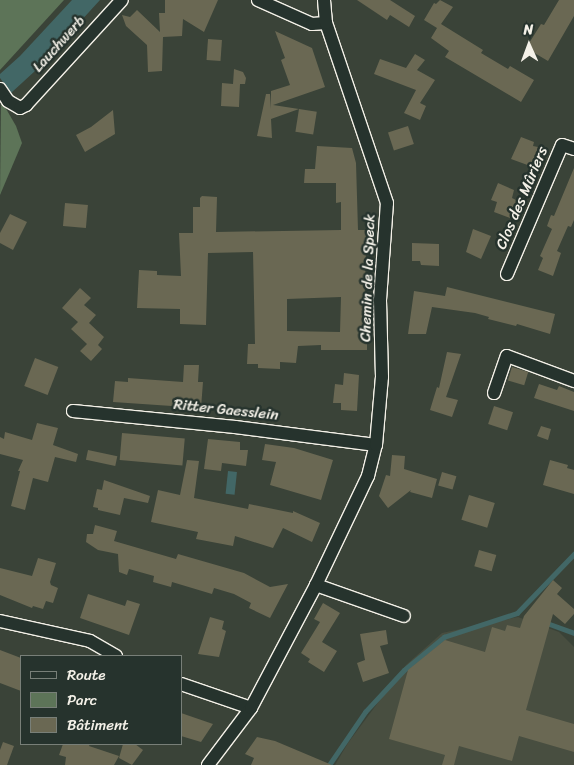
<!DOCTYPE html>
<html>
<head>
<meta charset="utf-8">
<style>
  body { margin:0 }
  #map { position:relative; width:574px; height:765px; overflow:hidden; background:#3a4338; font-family:Sriracha,sans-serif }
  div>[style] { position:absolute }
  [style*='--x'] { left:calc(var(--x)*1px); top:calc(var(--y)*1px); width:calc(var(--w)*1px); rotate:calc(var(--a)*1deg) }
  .built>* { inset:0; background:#484e40 }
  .green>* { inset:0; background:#5d7458 }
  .water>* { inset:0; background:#426766; transform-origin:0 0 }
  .stream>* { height:4.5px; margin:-2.25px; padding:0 2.25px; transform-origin:2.25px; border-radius:2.25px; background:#426766 }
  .building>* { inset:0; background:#6a6853; transform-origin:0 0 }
  .roads { filter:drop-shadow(1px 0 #f4f1e8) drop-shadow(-1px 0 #f4f1e8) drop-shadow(0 1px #f4f1e8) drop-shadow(0 -1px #f4f1e8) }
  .street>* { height:12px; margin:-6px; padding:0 6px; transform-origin:6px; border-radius:6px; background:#26332d }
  span { translate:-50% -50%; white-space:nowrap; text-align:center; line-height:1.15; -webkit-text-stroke:5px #26332d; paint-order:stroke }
  .street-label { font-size:15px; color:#f4f1e8 }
  .legend { position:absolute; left:20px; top:655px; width:162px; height:90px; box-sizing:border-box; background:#26332d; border:1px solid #787f78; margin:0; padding:6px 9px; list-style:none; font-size:15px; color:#f4f1e8 }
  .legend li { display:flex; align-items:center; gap:10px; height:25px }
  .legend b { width:25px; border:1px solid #787f78 }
  .north { position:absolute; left:504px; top:20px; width:50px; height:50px; -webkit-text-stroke:4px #26332d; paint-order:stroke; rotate:358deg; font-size:14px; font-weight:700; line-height:20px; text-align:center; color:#f4f1e8 }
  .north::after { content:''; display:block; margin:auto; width:18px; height:22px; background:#f4f1e8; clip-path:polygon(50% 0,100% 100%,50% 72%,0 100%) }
</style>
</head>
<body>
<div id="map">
  <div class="built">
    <i style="clip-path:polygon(518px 617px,559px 632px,574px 647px,574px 765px,335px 765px,348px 743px,406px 665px,442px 633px)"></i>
  </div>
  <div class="green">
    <i style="clip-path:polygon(0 0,64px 0,0 70px)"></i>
    <i style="clip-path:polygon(1px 100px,16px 126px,22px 143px,0 195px)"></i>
  </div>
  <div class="water">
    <i style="clip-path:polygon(72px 0,100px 0,35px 71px,11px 93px,0 78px,0 74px,20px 56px)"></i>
    <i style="left:228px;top:471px;width:9px;height:23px;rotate:6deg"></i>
  </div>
  <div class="stream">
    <i style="--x:547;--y:623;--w:29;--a:20"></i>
    <i style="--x:329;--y:765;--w:64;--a:-55.8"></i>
    <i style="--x:365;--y:712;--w:57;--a:-47.1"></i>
    <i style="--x:404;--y:670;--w:52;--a:-39.5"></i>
    <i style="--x:444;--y:637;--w:77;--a:-18.2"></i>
    <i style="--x:517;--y:613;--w:82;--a:-46"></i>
  </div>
  <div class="building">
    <i style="clip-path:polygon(165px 0,218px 0,204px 32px,183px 19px,182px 36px,163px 37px,162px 71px,148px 72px,147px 45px,126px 26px,122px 15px,130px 17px,137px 10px,160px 32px,159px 13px,165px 13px)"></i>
    <i style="clip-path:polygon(357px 0,390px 0,415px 16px,409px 27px,390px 15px,387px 20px)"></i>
    <i style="clip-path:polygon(440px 0,453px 7px,441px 24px,483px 50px,481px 53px,508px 69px,510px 66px,534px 80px,521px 102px,445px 57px,449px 51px,431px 38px,437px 28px,424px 20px,434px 3px,436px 4px)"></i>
    <i style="clip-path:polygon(559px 0,574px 0,574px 16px,548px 61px,526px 48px,541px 24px,544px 25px)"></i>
    <i style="clip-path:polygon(275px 31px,312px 48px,325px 87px,273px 105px,299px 109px,271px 119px,272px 138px,257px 136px,266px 94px,270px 94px,271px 109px,271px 91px,290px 85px,281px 60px,285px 58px)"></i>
    <i style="left:208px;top:39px;width:14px;height:21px;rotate:4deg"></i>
    <i style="clip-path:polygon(415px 54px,425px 60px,417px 70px,435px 80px,420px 103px,426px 106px,420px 120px,404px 113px,416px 90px,374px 74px,380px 59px,406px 68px)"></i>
    <i style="clip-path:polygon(234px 69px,243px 72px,246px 78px,245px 84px,236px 84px,240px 84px,239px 107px,221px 106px,222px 83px,233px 84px)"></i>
    <i style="left:299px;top:109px;width:18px;height:23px;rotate:9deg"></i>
    <i style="clip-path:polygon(113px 110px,115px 134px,85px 152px,76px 135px,91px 127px)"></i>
    <i style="left:408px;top:126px;width:19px;height:21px;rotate:72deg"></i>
    <i style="clip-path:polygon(521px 137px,534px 142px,533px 146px,538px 147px,536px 153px,539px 155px,533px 167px,511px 159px)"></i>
    <i style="clip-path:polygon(evenodd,317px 146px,352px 148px,356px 163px,358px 230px,369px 230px,369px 250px,366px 250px,365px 285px,364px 334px,367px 335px,367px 350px,321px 350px,321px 345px,298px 346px,296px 363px,280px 362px,280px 369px,258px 368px,258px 364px,247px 364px,248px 344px,255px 344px,253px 252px,208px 253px,206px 325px,180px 324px,180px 309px,137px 308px,139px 270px,157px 271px,157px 275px,181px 276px,179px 233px,193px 233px,193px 207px,200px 207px,200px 198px,202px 196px,217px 197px,216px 232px,341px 230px,341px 202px,336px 203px,336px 183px,304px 183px,305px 169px,315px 169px,317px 146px,341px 297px,340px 332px,287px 331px,287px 299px,341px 297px)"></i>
    <i style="clip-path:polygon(574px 168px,574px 220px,571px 227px,568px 226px,557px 251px,561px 253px,553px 276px,538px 270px,543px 258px,540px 256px,552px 229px,547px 226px,551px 215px,554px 216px)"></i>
    <i style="clip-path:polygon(498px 183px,514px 190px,512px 198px,520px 202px,510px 218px,494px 212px,497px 202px,491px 200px)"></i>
    <i style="left:65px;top:203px;width:23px;height:23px;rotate:5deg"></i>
    <i style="clip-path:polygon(10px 214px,27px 222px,13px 250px,0 243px,0 233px)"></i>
    <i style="clip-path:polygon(473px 229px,491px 236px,481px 259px,466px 252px)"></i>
    <i style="clip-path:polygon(412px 243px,439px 244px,439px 266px,421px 265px,420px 261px,412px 261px)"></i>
    <i style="clip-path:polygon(447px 287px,555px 314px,550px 334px,517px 324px,516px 326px,488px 319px,489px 317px,475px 313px,432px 307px,426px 334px,408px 334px,414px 291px,445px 296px)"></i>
    <i style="clip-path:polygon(80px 288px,91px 298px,84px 305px,96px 315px,89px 323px,104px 337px,98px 345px,102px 349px,91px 361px,80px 351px,87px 344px,71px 329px,78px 322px,62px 308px)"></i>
    <i style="clip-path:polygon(447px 352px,461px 354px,446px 397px,458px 400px,452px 417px,430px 410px,437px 387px,439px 388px)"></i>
    <i style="left:35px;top:358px;width:25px;height:30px;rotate:21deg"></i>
    <i style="clip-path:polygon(184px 365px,199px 365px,198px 382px,203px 382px,201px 408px,113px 402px,115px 381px,128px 382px,128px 378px,183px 382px)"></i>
    <i style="left:512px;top:367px;width:17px;height:14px;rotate:17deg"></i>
    <i style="clip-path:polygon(344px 373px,359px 375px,357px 411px,341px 410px,341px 403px,333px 403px,335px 384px,343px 385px)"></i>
    <i style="clip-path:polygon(539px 384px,557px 390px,559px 386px,574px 392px,574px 411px,534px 398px)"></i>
    <i style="left:494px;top:406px;width:20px;height:19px;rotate:18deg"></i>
    <i style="clip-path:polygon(37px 423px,58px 428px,53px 445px,78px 454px,76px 462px,55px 457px,48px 482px,33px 478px,25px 510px,11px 506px,20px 471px,18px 471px,23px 460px,0 454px,0 437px,4px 439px,5px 432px,32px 440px)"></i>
    <i style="clip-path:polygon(541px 426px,551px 429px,548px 440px,537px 436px)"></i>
    <i style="left:122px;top:433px;width:63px;height:27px;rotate:5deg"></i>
    <i style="clip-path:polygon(208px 439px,240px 442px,240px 450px,248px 450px,246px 466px,222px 463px,221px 471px,204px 469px)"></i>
    <i style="clip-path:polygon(265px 444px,294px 448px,333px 460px,321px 500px,270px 485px,276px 462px,262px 460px)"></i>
    <i style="left:88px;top:450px;width:30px;height:10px;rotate:12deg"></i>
    <i style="clip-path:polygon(392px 455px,405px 456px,404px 469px,437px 479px,432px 498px,410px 492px,411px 490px,388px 508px,379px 496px,386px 475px,390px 476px)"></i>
    <i style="clip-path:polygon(187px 460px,199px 461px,194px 498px,248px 509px,249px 504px,293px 513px,293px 511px,320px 523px,312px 542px,283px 528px,273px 548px,235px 536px,233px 546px,196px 539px,198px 532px,151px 522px,158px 490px,180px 495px)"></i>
    <i style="clip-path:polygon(550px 460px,568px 465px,567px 468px,574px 470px,574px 494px,543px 485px)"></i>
    <i style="left:442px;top:472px;width:15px;height:14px;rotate:16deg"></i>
    <i style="clip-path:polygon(104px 480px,150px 496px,148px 503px,124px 498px,120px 515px,98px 510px,98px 508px,93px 507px,97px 489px,102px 490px)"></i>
    <i style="left:469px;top:495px;width:27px;height:26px;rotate:17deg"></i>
    <i style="clip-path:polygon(95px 525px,117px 531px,114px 541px,176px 559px,178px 554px,244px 573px,270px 587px,288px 584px,270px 618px,249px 608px,251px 603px,234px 594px,214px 588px,212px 594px,172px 582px,171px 587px,153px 582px,154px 576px,129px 569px,127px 575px,119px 572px,118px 554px,98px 550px,86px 542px,87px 534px,93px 534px)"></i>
    <i style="left:479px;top:550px;width:18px;height:17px;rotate:16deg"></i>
    <i style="clip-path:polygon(38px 558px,56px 563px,50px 582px,51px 585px,58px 588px,53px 603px,46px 601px,43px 609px,33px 606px,32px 608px,0 595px,0 568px,32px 576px)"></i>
    <i style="clip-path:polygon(553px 580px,562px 588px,557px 594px,574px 609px,574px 614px,565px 624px,553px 614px,526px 710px,574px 724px,574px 752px,519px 736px,512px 761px,459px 746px,454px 765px,442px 765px,445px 755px,389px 739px,408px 670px,445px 640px,485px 652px,492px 627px,505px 631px,507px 625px,520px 628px,524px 616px)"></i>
    <i style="clip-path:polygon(88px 594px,125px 606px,127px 600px,140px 604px,129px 635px,80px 618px)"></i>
    <i style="clip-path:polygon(323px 603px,340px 613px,322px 642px,337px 651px,324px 672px,308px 662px,310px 659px,301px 653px,320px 622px,314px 619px)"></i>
    <i style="clip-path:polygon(210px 617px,224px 621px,222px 629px,226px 631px,219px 657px,198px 654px)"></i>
    <i style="clip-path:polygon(386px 630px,388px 644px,380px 646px,389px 673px,363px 682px,357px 663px,365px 660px,360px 634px)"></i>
    <i style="clip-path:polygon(0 650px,21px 658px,21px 691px,0 683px)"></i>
    <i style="clip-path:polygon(181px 713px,213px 724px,201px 742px,181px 736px)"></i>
    <i style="clip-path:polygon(257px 737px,275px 741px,332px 765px,251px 765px,254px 758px,245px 754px)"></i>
    <i style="clip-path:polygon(3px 742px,14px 746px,7px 765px,0 765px,0 750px)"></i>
    <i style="clip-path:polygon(63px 744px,90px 744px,89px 746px,119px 756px,114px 765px,65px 765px,66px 757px,59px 755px)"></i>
    <i style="clip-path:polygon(123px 744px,135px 744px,143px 750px,132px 765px,119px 758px)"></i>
  </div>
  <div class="roads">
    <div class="street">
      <i style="--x:258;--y:0;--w:59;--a:24"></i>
      <i style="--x:312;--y:24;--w:14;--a:-4"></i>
      <i style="--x:0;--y:89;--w:14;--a:56"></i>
      <i style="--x:8;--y:101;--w:14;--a:30"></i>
      <i style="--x:20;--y:108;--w:7;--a:-27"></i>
      <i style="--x:26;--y:105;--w:142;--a:-47.6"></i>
      <i style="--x:507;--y:274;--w:140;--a:-66.9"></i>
      <i style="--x:562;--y:145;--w:13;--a:18"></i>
      <i style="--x:494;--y:393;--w:39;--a:-71"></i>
      <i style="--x:507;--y:356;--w:72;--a:20.5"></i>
      <i style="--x:73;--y:411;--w:163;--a:5.6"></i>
      <i style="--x:235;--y:427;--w:142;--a:7.3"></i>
      <i style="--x:316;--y:585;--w:93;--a:19.4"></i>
      <i style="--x:0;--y:621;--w:92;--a:12.5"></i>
      <i style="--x:90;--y:641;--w:30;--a:30"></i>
      <i style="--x:181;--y:684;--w:74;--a:18.9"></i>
      <i style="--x:208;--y:765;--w:71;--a:-53"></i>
      <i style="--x:251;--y:708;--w:139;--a:-62.1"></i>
      <i style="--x:316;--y:585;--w:121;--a:-64.5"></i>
      <i style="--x:368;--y:476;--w:32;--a:-76"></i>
      <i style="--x:376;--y:445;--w:68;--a:-85"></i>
      <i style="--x:382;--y:377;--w:77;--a:-91.5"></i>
      <i style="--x:380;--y:300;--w:97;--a:-85.9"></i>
      <i style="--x:387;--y:203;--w:190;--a:-108.7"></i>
      <i style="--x:326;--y:23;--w:23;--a:-95"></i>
    </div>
  </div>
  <div class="street-label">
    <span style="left:59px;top:44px;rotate:-48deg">Lauchwerb</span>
    <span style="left:522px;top:198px;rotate:-67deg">Clos des Mûriers</span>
    <span style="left:368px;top:278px;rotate:-88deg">Chemin de la Speck</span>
    <span style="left:226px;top:410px;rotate:6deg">Ritter Gaesslein</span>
  </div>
  <ul class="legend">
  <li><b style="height:6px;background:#26332d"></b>Route</li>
  <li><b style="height:14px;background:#5d7458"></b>Parc</li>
  <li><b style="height:14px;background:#6a6853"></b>Bâtiment</li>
  </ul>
  <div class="north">N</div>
</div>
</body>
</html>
